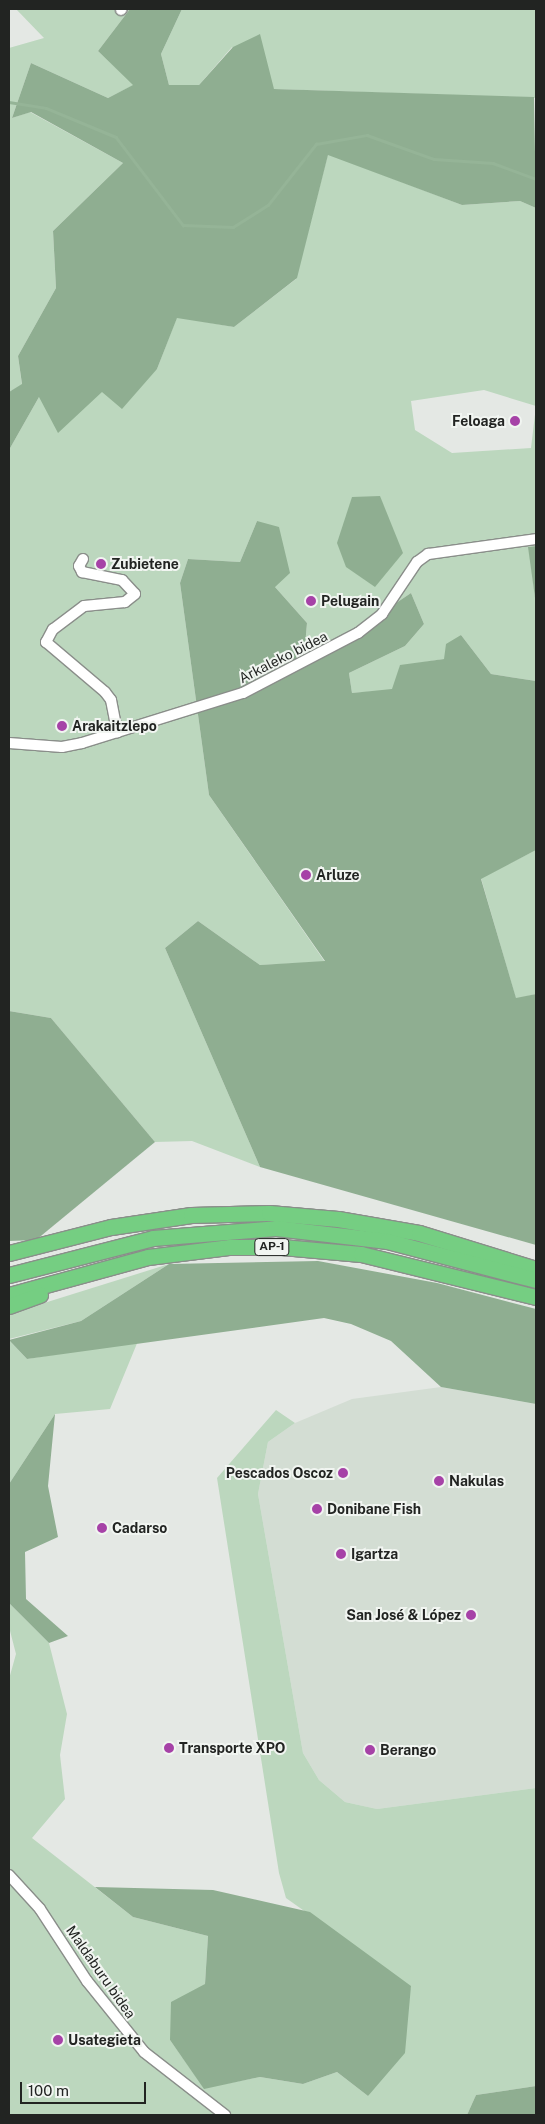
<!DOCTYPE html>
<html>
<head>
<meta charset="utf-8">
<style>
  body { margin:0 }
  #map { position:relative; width:545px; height:2124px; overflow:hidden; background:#e4e8e4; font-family:"Public Sans",sans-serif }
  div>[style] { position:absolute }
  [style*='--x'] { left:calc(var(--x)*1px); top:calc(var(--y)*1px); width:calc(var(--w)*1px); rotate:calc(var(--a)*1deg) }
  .built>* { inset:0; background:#d3ddd3 }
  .green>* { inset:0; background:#bcd7be }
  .forest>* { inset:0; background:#8fae91 }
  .stream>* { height:2.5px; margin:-1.25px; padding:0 1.25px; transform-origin:1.25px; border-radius:1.25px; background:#95b497 }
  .roads { filter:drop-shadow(1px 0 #8a8e8a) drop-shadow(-1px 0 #8a8e8a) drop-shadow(0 1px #8a8e8a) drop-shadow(0 -1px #8a8e8a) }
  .minor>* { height:10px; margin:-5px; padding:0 5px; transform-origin:5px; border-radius:5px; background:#fff }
  .highway>* { height:15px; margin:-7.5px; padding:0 7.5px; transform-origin:7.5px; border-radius:7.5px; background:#75ce82 }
  .dots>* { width:14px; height:14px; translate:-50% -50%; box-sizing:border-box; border:2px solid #f1f5f1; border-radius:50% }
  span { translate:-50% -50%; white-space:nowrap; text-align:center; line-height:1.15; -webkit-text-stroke:4px #f1f5f1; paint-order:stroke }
  .shield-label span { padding:1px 4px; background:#f1f5f1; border:1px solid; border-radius:4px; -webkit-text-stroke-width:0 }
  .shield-label { font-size:12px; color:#222422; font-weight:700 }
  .poi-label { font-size:14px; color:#222422; font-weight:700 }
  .right { translate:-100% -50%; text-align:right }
  .left { translate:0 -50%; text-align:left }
  .street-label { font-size:14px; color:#222422 }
  .frame { position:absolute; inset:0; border:10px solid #222422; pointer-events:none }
  .scale { position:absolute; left:20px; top:2082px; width:126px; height:22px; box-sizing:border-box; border:2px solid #222422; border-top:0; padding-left:6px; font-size:15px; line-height:18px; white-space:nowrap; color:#222422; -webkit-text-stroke:4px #f1f5f1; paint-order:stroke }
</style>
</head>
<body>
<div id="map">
  <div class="built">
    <i style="clip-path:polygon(441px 1387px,536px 1404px,536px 1788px,377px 1809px,345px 1802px,319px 1780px,303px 1753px,258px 1494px,268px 1442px,295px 1423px,352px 1399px)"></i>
  </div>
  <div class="green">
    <i style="clip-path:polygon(16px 9px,130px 9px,98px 51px,134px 85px,108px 98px,31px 63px,12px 118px,30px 112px,123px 163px,53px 231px,56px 288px,18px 356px,22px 385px,9px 392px,9px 48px,44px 38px)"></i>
    <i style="clip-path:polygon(182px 9px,536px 9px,536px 98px,274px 89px,232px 47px,199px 85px,169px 85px,161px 54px)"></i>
    <i style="clip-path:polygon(evenodd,328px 154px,462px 205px,520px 201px,536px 208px,536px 546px,529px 547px,536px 605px,536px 681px,491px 674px,461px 635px,444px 659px,400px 666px,393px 690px,352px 693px,349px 673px,405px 646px,424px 624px,411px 593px,332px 646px,304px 658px,307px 623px,275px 587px,257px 521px,240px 562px,188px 559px,180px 583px,209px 795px,325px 962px,260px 965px,198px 921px,165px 948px,260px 1167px,192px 1141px,155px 1142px,51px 1018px,9px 1011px,9px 450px,39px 397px,102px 392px,157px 369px,177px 317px,234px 327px,296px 279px,328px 154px,484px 390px,536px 406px,531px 448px,452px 453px,415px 430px,411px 401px,484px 390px)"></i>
    <i style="clip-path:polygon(536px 850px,536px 994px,516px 999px,481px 878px)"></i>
    <i style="clip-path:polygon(169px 1264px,81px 1321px,9px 1339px,9px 1314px)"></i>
    <i style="clip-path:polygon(9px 1340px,27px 1359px,138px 1341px,110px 1409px,55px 1414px,9px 1484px)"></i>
    <i style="clip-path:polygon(276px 1410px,295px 1423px,268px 1442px,258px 1494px,303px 1753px,319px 1780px,345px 1802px,377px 1809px,536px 1788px,536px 2086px,476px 2095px,467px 2115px,9px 2115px,9px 1679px,16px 1654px,9px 1627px,9px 1603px,49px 1643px,67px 1714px,60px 1755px,65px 1799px,32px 1838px,133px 1917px,208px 1936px,205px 1984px,170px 2040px,204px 2088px,260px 2077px,303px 2084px,337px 2072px,368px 2096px,411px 1987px,286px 1898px,279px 1873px,217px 1478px)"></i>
  </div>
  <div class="forest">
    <i style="clip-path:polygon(130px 9px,182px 9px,161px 54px,169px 85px,199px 85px,233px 47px,260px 34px,274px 89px,534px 97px,536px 208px,520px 201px,462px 205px,328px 155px,297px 278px,234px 327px,177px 318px,157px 369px,122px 409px,102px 392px,58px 433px,39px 397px,9px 450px,9px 392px,22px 384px,18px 356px,56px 288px,53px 231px,123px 163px,31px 112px,12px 118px,31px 63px,108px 98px,133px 85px,98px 51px)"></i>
    <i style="clip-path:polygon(380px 496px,403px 553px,375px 587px,346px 567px,337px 543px,352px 497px)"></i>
    <i style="clip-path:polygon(257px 521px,279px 527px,290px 573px,275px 587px,307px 623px,304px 657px,332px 646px,411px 593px,424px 624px,405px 646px,349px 673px,352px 693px,392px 689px,400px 665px,444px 659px,446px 644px,461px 635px,491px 674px,536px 681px,536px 850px,481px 879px,516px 998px,536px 994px,536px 1245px,260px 1167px,165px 948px,198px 921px,260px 965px,325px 961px,209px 795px,180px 583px,188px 559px,240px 562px)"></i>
    <i style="clip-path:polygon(536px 546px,536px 605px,528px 547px)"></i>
    <i style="clip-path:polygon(9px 1011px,51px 1018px,155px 1142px,36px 1240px,9px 1241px)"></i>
    <i style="clip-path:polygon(318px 1261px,437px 1283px,536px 1309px,536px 1404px,441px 1387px,391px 1341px,351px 1324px,324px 1318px,27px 1359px,9px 1340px,81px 1321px,169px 1264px)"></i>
    <i style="clip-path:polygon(55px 1414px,48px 1486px,58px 1537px,25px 1552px,26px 1599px,68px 1636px,49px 1643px,9px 1603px,9px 1484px)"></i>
    <i style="clip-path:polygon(95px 1887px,213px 1890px,310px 1912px,411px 1986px,405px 2053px,368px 2096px,337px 2072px,303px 2084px,260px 2077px,204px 2089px,170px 2040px,171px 2002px,205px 1984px,208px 1936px,133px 1917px)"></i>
    <i style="clip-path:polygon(536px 2086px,536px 2115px,467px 2115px,476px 2095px)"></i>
  </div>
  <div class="stream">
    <i style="--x:9;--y:102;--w:37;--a:9"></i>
    <i style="--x:46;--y:108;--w:76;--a:22.5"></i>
    <i style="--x:116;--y:137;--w:111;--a:52.7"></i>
    <i style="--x:183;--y:225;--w:50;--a:2.3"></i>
    <i style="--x:233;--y:227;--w:41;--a:-32.2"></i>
    <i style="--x:268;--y:205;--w:78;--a:-51.8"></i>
    <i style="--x:316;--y:144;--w:52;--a:-10"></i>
    <i style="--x:367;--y:135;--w:71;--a:19.7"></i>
    <i style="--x:434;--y:159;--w:59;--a:3.9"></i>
    <i style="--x:493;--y:163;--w:46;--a:20.4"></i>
  </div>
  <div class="roads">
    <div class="minor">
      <i style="--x:121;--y:10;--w:1;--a:-45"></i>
      <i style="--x:83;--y:559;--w:8;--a:120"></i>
      <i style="--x:79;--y:566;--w:7;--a:63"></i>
      <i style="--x:82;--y:572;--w:41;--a:11.3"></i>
      <i style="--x:122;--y:580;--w:19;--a:47"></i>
      <i style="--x:135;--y:594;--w:13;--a:141"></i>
      <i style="--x:125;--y:602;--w:41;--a:174.4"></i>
      <i style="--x:84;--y:606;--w:39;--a:143"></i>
      <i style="--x:53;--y:629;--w:15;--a:118"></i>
      <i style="--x:46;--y:642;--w:77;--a:40.3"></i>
      <i style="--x:105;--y:692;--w:10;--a:53"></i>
      <i style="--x:111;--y:700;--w:33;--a:79"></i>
      <i style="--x:9;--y:743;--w:53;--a:4.3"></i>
      <i style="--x:62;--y:747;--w:20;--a:-11"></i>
      <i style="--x:82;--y:743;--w:169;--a:-17.3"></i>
      <i style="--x:243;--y:693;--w:130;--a:-27.6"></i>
      <i style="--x:358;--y:633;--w:31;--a:-38"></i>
      <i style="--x:382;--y:614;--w:63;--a:-56.1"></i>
      <i style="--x:417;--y:562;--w:14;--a:-36"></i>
      <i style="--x:428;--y:554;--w:109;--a:-7.9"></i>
      <i style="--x:9;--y:1875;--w:46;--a:47.6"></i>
      <i style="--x:40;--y:1909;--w:86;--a:56.9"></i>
      <i style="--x:87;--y:1981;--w:91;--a:51.2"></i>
      <i style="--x:144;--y:2052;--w:103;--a:37.9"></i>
    </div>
    <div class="highway">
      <i style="--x:9;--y:1253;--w:105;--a:-14.3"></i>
      <i style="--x:111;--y:1227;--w:81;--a:-8.5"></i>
      <i style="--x:191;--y:1215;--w:78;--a:-1.5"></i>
      <i style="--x:269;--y:1213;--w:69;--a:5"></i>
      <i style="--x:338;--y:1219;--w:82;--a:9.8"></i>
      <i style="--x:419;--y:1233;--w:122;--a:17.1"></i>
      <i style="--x:9;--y:1275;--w:149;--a:-14.4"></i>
      <i style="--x:153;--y:1238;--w:123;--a:-4.6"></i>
      <i style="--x:276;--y:1228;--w:112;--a:6.7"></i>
      <i style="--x:387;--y:1241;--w:154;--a:14.7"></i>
      <i style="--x:9;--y:1295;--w:144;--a:-15.3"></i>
      <i style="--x:148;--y:1257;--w:83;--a:-7"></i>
      <i style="--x:230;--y:1247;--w:52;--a:0"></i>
      <i style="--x:282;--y:1247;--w:79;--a:5.1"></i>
      <i style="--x:361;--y:1254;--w:180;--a:13.8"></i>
      <i style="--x:9;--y:1306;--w:33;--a:-20"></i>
    </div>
  </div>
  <div class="dots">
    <i style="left:515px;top:421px;background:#a642a7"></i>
    <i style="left:101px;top:564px;background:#a642a7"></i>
    <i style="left:311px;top:601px;background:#a642a7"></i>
    <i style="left:62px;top:726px;background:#a642a7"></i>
    <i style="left:306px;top:875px;background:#a642a7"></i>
    <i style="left:343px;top:1473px;background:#a642a7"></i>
    <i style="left:439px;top:1481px;background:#a642a7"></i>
    <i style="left:317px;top:1509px;background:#a642a7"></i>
    <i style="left:102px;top:1528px;background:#a642a7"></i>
    <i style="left:341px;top:1554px;background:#a642a7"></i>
    <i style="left:471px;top:1615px;background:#a642a7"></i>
    <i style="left:169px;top:1748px;background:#a642a7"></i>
    <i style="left:370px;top:1750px;background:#a642a7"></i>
    <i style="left:58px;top:2040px;background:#a642a7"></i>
  </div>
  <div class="shield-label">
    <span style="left:272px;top:1247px">AP-1</span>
  </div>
  <div class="poi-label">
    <span class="right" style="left:505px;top:421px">Feloaga</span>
    <span class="left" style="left:111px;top:564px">Zubietene</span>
    <span class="left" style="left:321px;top:601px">Pelugain</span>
    <span class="left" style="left:72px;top:726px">Arakaitzlepo</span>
    <span class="left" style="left:316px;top:875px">Arluze</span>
    <span class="right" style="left:333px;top:1473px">Pescados Oscoz</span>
    <span class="left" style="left:449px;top:1481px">Nakulas</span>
    <span class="left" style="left:327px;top:1509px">Donibane Fish</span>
    <span class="left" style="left:112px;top:1528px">Cadarso</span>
    <span class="left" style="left:351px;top:1554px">Igartza</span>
    <span class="right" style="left:461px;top:1615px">San José &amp; López</span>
    <span class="left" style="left:179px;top:1748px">Transporte XPO</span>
    <span class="left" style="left:380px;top:1750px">Berango</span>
    <span class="left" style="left:68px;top:2040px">Usategieta</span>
  </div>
  <div class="street-label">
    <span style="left:283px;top:657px;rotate:-27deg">Arkaleko bidea</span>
    <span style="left:101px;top:1972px;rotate:55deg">Maldaburu bidea</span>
  </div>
  <div class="frame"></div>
  <div class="scale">100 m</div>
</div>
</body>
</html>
